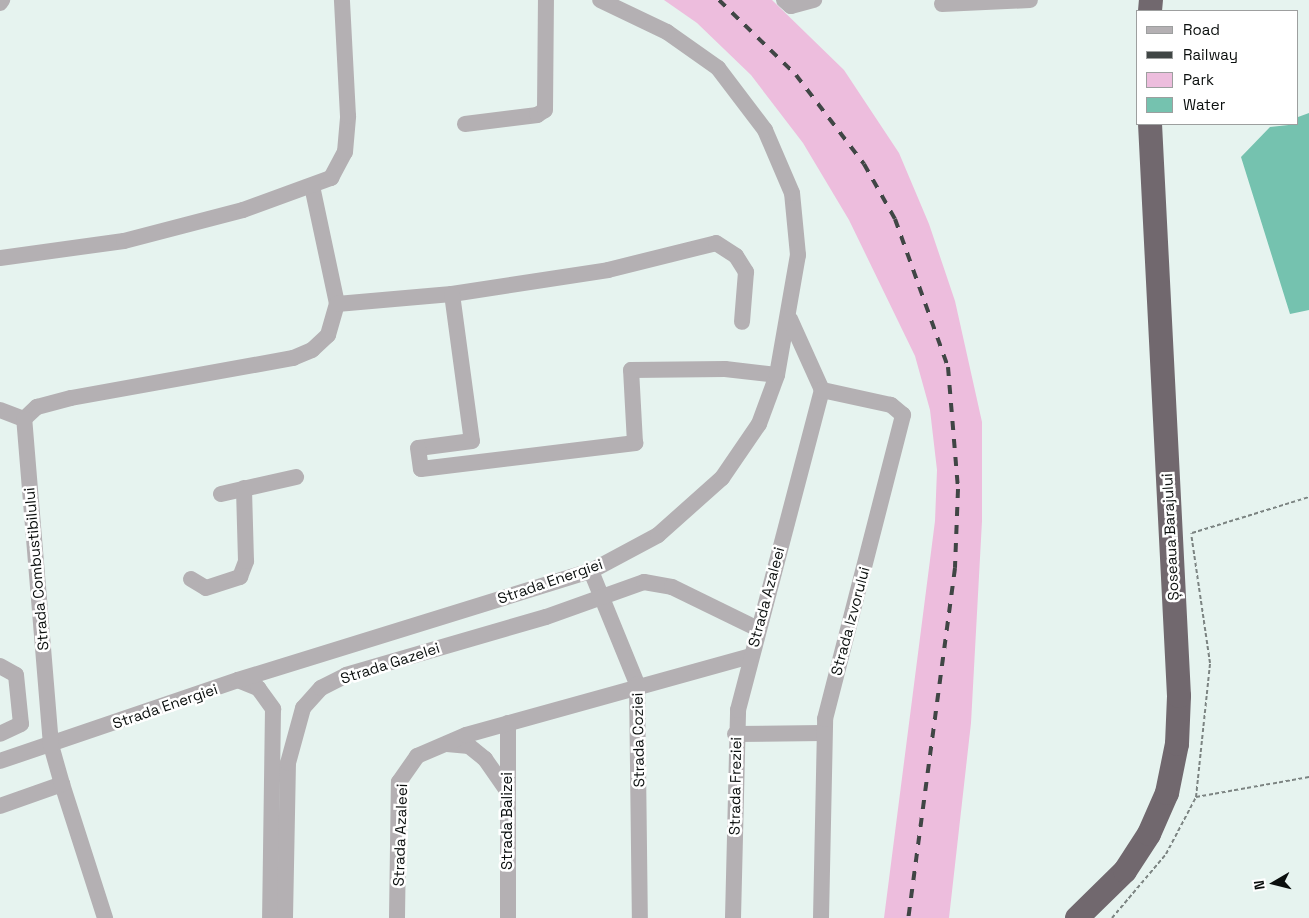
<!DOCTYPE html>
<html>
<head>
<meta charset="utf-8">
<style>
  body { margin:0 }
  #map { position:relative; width:1309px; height:918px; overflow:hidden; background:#e6f3ef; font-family:"Space Grotesk",sans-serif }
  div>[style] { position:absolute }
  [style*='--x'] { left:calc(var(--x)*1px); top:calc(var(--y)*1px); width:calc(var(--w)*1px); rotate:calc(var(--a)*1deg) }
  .green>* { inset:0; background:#edbddd }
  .water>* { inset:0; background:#75c2af }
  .path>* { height:2px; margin-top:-1px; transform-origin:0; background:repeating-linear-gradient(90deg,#7c8482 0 4px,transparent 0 6.5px) }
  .minor>* { height:16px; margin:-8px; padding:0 8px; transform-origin:8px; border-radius:8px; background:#b4b0b3 }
  .highway>* { height:24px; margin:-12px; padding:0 12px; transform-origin:12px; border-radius:12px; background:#71686e }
  .rail>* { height:4px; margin-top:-2px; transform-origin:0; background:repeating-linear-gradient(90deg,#404645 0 9px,transparent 0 18px) }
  span { translate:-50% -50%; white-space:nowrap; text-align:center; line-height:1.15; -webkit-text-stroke:5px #fff; paint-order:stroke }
  .street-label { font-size:15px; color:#0b0f0e }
  .legend { position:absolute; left:1136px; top:10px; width:162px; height:115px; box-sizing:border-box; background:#fff; border:1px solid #9d9f9f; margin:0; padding:6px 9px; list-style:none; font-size:15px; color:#0b0f0e }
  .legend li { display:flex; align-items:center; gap:10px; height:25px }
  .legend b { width:25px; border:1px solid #9d9f9f }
  .north { position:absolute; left:1249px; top:858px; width:50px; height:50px; -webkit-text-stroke:4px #fff; paint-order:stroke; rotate:262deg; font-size:14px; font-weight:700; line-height:20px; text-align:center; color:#0b0f0e }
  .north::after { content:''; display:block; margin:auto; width:18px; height:22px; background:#0b0f0e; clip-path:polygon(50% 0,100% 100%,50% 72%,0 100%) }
</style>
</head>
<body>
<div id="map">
  <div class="green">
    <i style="clip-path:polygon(664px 0,772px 0,844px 70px,899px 153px,929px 224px,955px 301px,982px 422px,982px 521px,971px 723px,949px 918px,884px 918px,935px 521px,937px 470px,930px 410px,915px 356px,849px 220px,803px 143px,751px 75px,697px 23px)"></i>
  </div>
  <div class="water">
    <i style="clip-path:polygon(1309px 113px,1309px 310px,1290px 314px,1241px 157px,1270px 127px,1298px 124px,1298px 117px)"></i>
  </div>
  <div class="path">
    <i style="--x:1192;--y:533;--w:122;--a:-17.1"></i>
    <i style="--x:1196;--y:797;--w:115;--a:-10"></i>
    <i style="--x:1112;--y:918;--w:84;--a:-49.8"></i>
    <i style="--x:1166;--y:854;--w:64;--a:-62.2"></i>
    <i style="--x:1196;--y:797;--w:135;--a:-84"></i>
    <i style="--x:1210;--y:663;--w:131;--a:-98.3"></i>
  </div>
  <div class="minor">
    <i style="--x:784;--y:0;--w:9;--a:41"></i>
    <i style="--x:791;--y:6;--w:24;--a:-15"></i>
    <i style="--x:0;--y:3;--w:4;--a:-56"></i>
    <i style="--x:942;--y:4;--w:88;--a:-2.6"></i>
    <i style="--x:465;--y:124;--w:73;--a:-7.1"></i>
    <i style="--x:537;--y:115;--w:9;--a:-32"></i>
    <i style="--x:545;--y:110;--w:110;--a:-89.5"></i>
    <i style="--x:312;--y:186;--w:121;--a:78"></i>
    <i style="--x:0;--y:258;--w:125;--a:-7.8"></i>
    <i style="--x:124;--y:241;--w:123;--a:-14.6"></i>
    <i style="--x:243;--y:210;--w:94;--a:-20"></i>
    <i style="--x:331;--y:178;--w:30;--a:-62"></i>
    <i style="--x:345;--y:152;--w:36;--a:-85"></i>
    <i style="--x:348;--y:116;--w:116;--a:-93"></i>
    <i style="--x:452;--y:294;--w:158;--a:-8.7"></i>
    <i style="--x:608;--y:270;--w:111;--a:-14"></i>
    <i style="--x:716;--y:243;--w:24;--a:33"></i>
    <i style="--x:736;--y:256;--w:19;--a:58"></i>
    <i style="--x:746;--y:272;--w:50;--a:94.6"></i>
    <i style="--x:0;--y:410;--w:26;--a:21"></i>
    <i style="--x:24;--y:419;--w:18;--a:-43"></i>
    <i style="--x:37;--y:407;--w:35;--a:-15"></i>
    <i style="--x:71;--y:398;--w:226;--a:-10.2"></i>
    <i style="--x:293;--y:358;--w:21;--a:-23"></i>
    <i style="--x:312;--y:350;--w:22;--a:-43"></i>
    <i style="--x:328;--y:335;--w:32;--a:-74"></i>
    <i style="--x:337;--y:304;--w:115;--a:-5"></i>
    <i style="--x:452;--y:294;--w:148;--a:82.3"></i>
    <i style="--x:472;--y:441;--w:54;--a:172.6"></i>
    <i style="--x:418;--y:448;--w:21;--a:82"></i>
    <i style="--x:421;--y:469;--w:216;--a:-6.9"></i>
    <i style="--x:635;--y:443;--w:73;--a:-93.1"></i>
    <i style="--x:631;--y:370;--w:94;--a:-0.6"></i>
    <i style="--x:725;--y:369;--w:52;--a:6.6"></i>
    <i style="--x:221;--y:494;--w:77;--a:-12.8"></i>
    <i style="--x:591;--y:571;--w:122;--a:67.8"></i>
    <i style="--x:637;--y:684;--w:234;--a:89.3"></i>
    <i style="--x:191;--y:579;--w:17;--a:31"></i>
    <i style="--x:206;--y:588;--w:36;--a:-18"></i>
    <i style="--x:240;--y:577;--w:17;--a:-69"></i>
    <i style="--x:246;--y:561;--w:73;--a:-91.6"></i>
    <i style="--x:0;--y:666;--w:18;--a:29"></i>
    <i style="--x:16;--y:675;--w:49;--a:84.2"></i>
    <i style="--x:21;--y:724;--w:23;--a:155"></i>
    <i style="--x:238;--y:680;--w:22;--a:22"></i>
    <i style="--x:258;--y:688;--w:26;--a:54"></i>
    <i style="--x:273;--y:709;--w:209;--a:90.8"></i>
    <i style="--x:508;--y:723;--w:195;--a:90"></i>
    <i style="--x:735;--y:734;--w:88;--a:-0.7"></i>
    <i style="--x:447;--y:744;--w:22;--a:5"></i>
    <i style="--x:469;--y:746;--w:21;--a:39"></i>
    <i style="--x:485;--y:759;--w:37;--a:55"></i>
    <i style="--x:0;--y:761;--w:251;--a:-18.8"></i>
    <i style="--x:238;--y:680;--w:369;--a:-17.2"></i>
    <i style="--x:591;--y:571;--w:76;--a:-28.2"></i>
    <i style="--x:658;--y:535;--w:86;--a:-41.7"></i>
    <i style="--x:722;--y:478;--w:65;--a:-55.6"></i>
    <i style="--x:759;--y:424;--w:52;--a:-69.8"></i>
    <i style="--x:777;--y:375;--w:122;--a:-80.1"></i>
    <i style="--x:798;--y:255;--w:62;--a:-95.5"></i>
    <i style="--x:792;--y:193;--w:69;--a:-113.2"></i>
    <i style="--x:765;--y:130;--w:78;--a:-127.2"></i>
    <i style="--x:718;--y:68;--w:62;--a:-144.8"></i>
    <i style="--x:667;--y:32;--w:74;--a:-154.5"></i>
    <i style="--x:62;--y:784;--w:141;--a:72.2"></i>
    <i style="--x:0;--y:806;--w:66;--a:-19.5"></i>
    <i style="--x:62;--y:784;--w:41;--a:-105.8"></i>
    <i style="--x:51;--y:745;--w:327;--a:-94.7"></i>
    <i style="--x:285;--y:918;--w:155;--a:-88.9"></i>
    <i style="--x:288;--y:763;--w:57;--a:-74.7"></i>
    <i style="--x:303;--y:708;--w:27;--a:-48"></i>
    <i style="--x:321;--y:688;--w:28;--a:-27"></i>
    <i style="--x:346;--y:675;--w:208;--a:-16.2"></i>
    <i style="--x:546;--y:617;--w:104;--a:-19.7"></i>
    <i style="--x:644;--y:582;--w:28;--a:10"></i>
    <i style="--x:672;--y:587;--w:96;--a:26"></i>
    <i style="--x:397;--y:918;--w:136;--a:-89.2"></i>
    <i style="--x:399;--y:782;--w:32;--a:-55"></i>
    <i style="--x:417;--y:756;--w:53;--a:-23.2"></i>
    <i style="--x:466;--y:735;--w:295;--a:-15.5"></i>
    <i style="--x:733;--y:918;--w:208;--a:-88.6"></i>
    <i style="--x:738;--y:710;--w:331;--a:-75.3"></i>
    <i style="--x:822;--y:390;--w:78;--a:-114.3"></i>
    <i style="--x:821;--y:918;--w:199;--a:-88.8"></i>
    <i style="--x:825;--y:719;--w:314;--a:-75.6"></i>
    <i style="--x:903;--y:415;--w:16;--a:-140"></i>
    <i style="--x:891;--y:405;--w:71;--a:-167.7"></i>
  </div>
  <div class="highway">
    <i style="--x:1150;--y:11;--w:11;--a:-85"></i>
    <i style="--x:1077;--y:918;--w:67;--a:-44.4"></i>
    <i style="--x:1125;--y:871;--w:44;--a:-57"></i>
    <i style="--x:1149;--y:834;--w:45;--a:-66.3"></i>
    <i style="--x:1167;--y:793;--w:50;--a:-78.5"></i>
    <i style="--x:1177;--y:744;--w:48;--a:-87.6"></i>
    <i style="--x:1179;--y:696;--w:573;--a:-92.9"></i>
  </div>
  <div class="rail">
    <i style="--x:719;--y:0;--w:107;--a:44.2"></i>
    <i style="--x:796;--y:75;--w:112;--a:52.6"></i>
    <i style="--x:864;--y:164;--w:63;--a:60.6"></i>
    <i style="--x:895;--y:219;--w:157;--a:70.3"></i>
    <i style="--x:948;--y:367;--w:122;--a:85.3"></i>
    <i style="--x:958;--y:489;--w:79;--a:92.2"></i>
    <i style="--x:955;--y:568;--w:353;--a:97.6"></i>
  </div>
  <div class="street-label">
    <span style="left:1170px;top:537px;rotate:-93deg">Șoseaua Barajului</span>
    <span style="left:36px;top:569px;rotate:-95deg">Strada Combustibilului</span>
    <span style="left:550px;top:581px;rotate:-19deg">Strada Energiei</span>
    <span style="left:766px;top:597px;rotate:-75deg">Strada Azaleei</span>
    <span style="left:850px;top:621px;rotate:-75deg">Strada Izvorului</span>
    <span style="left:390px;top:663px;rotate:-18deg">Strada Gazelei</span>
    <span style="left:165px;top:706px;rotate:-19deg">Strada Energiei</span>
    <span style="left:638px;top:740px;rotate:-91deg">Strada Coziei</span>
    <span style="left:735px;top:786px;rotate:-89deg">Strada Freziei</span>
    <span style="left:507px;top:821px;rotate:-90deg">Strada Balizei</span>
    <span style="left:400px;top:835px;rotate:-88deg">Strada Azaleei</span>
  </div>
  <ul class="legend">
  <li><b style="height:6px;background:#b4b0b3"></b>Road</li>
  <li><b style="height:6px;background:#404645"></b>Railway</li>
  <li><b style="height:14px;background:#edbddd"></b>Park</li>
  <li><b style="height:14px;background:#75c2af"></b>Water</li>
  </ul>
  <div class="north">N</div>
</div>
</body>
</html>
